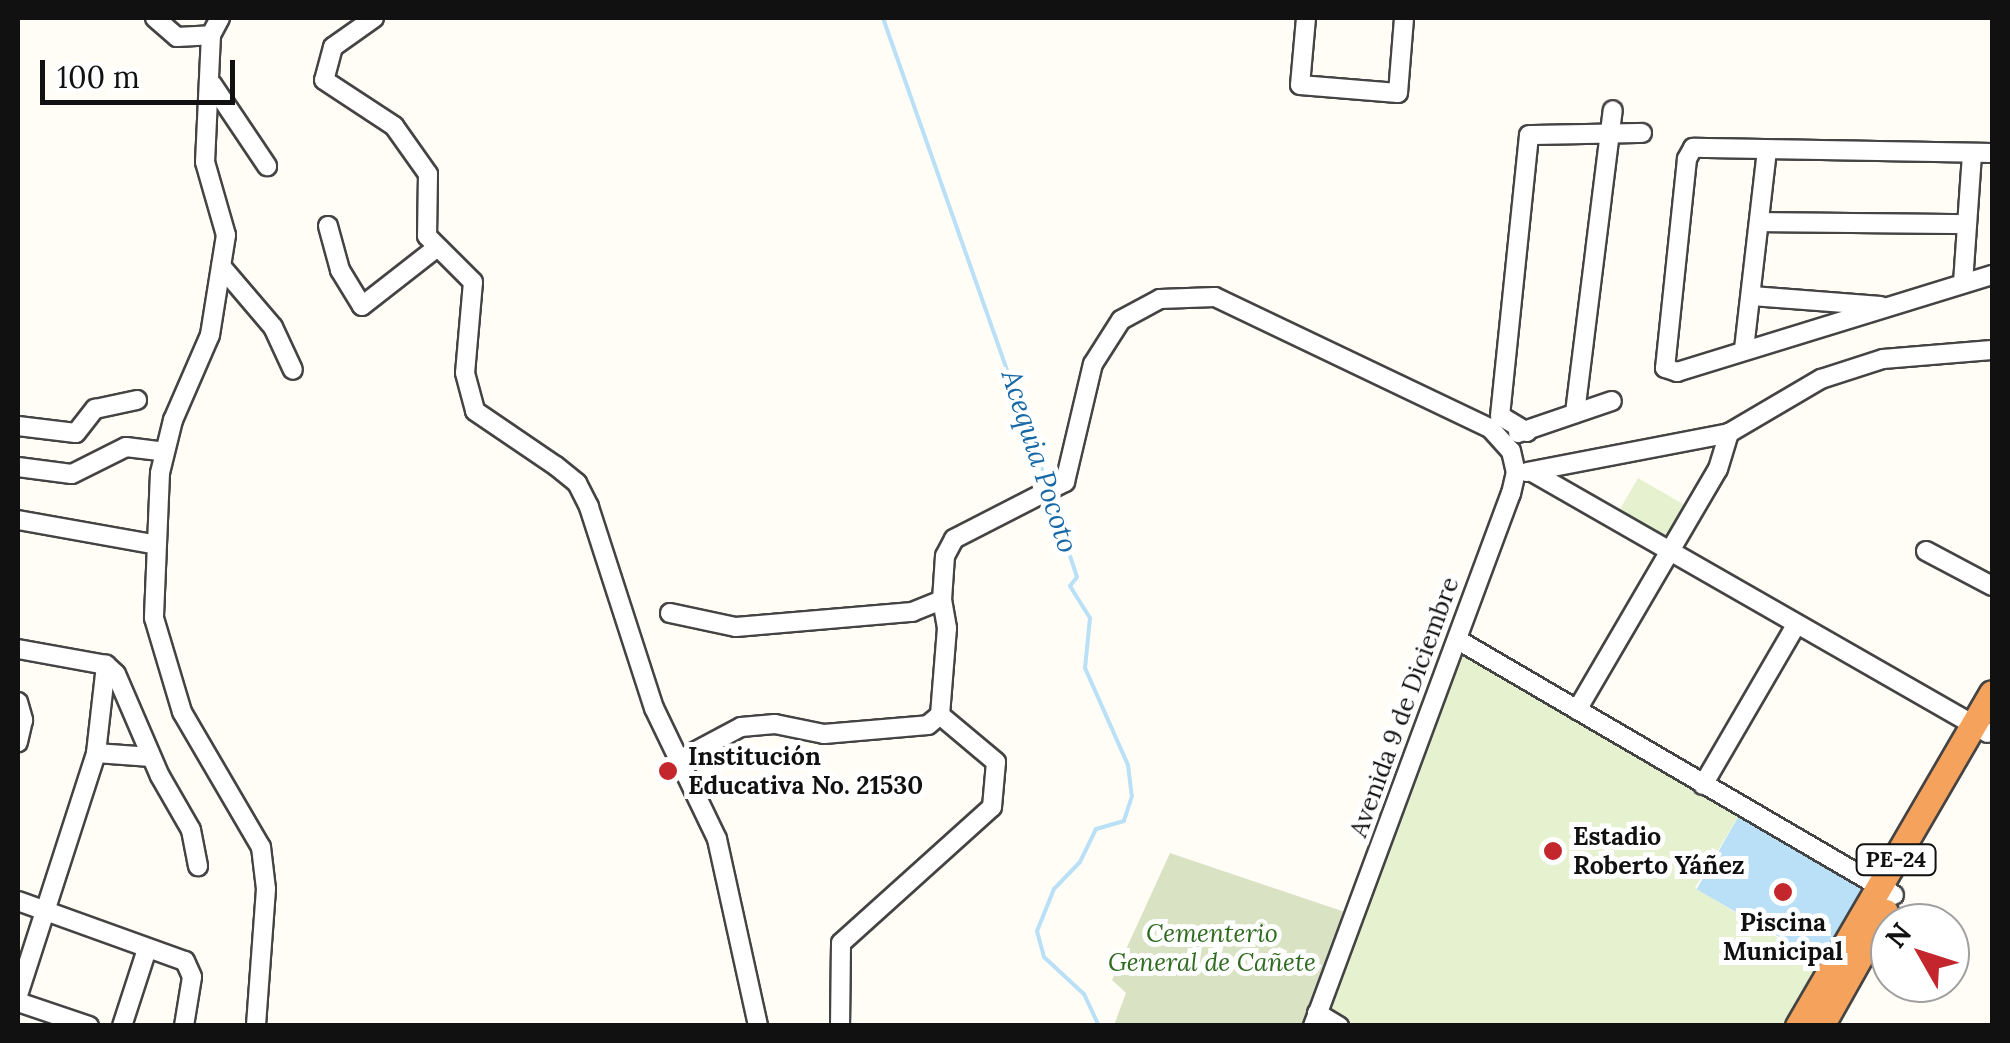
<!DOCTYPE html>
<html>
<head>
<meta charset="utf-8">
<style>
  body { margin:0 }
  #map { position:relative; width:2010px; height:1043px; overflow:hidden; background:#fffdf5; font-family:Lora,serif }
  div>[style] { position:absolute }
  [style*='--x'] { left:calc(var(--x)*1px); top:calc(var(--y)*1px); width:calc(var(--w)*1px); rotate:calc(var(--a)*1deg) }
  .cemetery>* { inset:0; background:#d9e3c4 }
  .pitch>* { inset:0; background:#e6f2cf; transform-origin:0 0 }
  .water>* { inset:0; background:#b9e0f7; transform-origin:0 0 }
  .stream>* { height:4px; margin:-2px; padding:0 2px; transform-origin:2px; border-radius:2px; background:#b9e0f7 }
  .roads { filter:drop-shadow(2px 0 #444) drop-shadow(-2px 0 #444) drop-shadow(0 2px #444) drop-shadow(0 -2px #444) }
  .minor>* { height:18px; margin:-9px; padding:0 9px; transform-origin:9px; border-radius:9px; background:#fff }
  .highway>* { height:25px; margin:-12.5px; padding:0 12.5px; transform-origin:12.5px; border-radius:12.5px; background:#f5a25d }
  .dots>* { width:28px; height:28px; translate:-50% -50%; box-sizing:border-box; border:5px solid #fff; border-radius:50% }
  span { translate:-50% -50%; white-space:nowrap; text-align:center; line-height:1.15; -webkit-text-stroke:10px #fff; paint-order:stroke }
  .shield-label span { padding:2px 8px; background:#fff; border:2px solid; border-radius:8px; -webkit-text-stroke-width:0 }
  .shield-label { font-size:22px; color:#111; font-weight:700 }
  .street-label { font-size:25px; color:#111 }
  .poi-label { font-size:25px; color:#111; font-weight:700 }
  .left { translate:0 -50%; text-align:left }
  .park-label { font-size:25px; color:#2f6b1f; font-style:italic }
  .water-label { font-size:28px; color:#1768a6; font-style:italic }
  .frame { position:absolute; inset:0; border:20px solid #111; pointer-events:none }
  .north { position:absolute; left:1870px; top:903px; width:100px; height:100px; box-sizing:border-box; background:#fff; border:2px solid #a0a0a0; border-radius:50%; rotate:309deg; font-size:28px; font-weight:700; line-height:40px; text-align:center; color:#111 }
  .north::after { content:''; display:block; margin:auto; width:35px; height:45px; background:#c4262e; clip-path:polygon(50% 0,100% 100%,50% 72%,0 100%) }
  .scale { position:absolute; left:40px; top:60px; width:195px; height:45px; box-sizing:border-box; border:5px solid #111; border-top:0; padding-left:12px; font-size:30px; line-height:35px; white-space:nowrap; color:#111; -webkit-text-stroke:8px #fff; paint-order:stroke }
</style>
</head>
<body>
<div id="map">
  <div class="cemetery">
    <i style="clip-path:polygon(1170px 853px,1345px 912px,1302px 1025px,1114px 1025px,1126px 993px,1112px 980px)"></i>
  </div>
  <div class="pitch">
    <i style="left:1638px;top:478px;width:64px;height:39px;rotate:30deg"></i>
    <i style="clip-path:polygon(1464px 652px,1740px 814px,1695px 888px,1820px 963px,1784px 1025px,1356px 1026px,1328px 1010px)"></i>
  </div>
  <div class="water">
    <i style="left:1740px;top:814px;width:146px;height:87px;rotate:30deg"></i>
  </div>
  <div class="stream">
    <i style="--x:883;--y:18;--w:494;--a:70.6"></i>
    <i style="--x:1051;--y:498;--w:83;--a:71.8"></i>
    <i style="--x:1077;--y:577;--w:11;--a:128"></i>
    <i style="--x:1070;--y:586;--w:38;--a:58"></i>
    <i style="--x:1090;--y:618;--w:50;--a:95.7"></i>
    <i style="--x:1085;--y:668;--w:106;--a:66.1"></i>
    <i style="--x:1128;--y:765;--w:31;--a:83"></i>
    <i style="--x:1132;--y:796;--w:26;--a:108"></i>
    <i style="--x:1124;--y:821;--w:29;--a:164"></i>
    <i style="--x:1096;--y:829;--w:37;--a:116"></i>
    <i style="--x:1080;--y:862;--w:37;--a:134"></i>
    <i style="--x:1054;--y:889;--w:45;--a:112"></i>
    <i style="--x:1037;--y:931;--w:27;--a:75"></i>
    <i style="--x:1044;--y:957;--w:54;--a:42.8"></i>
    <i style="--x:1084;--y:994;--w:35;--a:65"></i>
  </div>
  <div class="roads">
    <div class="minor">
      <i style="--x:155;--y:18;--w:29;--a:41"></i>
      <i style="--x:177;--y:37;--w:34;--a:-3"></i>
      <i style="--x:220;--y:18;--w:19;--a:118"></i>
      <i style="--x:211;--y:35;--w:127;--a:92.7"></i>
      <i style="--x:205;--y:162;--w:76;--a:74"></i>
      <i style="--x:226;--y:235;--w:101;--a:99.1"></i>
      <i style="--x:210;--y:335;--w:93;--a:113.5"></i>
      <i style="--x:173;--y:420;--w:55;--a:103.8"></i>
      <i style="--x:160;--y:473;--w:145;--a:92.4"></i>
      <i style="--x:154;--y:618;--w:98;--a:73.4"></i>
      <i style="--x:182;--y:712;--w:156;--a:59.7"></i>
      <i style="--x:261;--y:847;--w:42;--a:83.2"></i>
      <i style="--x:266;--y:889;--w:137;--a:94.2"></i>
      <i style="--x:374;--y:18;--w:50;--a:144.7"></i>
      <i style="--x:333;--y:47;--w:34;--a:105"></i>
      <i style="--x:324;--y:80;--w:84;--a:33.3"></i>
      <i style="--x:394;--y:126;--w:59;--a:54.7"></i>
      <i style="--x:428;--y:174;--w:62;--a:90.9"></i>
      <i style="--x:427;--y:236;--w:65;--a:45"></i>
      <i style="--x:473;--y:282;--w:91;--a:95"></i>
      <i style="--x:465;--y:373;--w:39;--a:75"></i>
      <i style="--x:475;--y:411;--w:98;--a:34.2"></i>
      <i style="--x:556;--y:466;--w:27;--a:39"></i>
      <i style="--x:577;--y:483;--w:27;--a:63"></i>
      <i style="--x:589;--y:507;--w:211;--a:72.1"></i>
      <i style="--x:654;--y:708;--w:145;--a:64.3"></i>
      <i style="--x:717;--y:839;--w:191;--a:77.6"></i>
      <i style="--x:1306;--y:18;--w:67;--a:95.1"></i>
      <i style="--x:1300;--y:85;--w:98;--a:4.7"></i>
      <i style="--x:1398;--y:93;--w:75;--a:-85.4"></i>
      <i style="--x:212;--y:84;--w:99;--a:56.1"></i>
      <i style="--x:1992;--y:153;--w:299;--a:-179"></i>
      <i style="--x:1693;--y:148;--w:13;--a:119"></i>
      <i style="--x:1687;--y:159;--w:210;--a:96"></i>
      <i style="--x:1665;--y:368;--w:13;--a:18"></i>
      <i style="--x:1677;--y:372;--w:330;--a:-17.1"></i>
      <i style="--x:1762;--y:222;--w:205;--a:0.6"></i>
      <i style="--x:328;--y:226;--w:46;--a:74.7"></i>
      <i style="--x:340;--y:270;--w:42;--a:58.6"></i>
      <i style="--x:362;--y:306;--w:93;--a:-38"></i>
      <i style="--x:221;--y:266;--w:80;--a:49.6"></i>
      <i style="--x:273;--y:327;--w:47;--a:65.1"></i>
      <i style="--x:1963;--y:283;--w:130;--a:-86"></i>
      <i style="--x:1752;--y:296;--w:129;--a:4.4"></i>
      <i style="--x:1744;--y:349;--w:201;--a:-83.4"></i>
      <i style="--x:1575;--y:413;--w:305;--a:-82.9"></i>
      <i style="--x:18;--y:426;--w:58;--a:6.9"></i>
      <i style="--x:76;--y:433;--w:31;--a:-52"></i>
      <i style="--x:95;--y:409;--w:43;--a:-12.1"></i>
      <i style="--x:1527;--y:432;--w:31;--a:-149"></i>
      <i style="--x:1500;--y:416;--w:282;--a:-84.1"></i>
      <i style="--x:1529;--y:135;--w:113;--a:-1"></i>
      <i style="--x:1518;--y:433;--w:99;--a:-18.8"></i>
      <i style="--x:18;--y:467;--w:54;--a:7.4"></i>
      <i style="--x:72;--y:474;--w:60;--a:-26.6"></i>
      <i style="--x:126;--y:447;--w:38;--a:7"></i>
      <i style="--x:1527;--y:472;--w:206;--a:-10.9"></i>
      <i style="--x:1729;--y:433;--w:107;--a:-30.4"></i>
      <i style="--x:1821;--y:379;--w:65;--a:-17.9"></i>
      <i style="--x:1883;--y:359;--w:109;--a:-4.7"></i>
      <i style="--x:1532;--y:472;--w:525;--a:29.79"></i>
      <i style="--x:18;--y:520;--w:137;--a:10.1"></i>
      <i style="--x:1926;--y:551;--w:75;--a:27.9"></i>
      <i style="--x:670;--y:613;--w:67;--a:12"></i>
      <i style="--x:736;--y:627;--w:177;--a:-4.9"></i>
      <i style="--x:912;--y:612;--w:32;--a:-22"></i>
      <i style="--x:942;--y:600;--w:44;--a:-86.1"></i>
      <i style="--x:945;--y:556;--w:19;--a:-62"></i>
      <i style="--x:954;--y:539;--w:125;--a:-27.2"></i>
      <i style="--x:1065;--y:482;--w:121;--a:-76.7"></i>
      <i style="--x:1093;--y:364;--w:52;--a:-57.5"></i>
      <i style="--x:1121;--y:320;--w:44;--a:-28.3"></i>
      <i style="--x:1160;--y:299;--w:55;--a:-2.1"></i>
      <i style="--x:1215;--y:297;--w:305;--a:25.5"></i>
      <i style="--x:1490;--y:428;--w:31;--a:48"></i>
      <i style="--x:1511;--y:451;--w:22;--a:77"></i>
      <i style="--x:1516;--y:472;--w:22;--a:103"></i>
      <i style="--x:1511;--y:493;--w:569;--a:110.38"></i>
      <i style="--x:1458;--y:640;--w:505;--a:30.32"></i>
      <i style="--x:18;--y:649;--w:89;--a:10.3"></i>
      <i style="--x:106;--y:665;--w:13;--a:42"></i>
      <i style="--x:116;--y:674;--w:111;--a:66.7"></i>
      <i style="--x:160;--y:776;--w:62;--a:60.1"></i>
      <i style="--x:191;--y:830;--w:37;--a:79"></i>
      <i style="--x:18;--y:702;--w:19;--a:74"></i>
      <i style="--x:23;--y:720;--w:23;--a:103"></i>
      <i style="--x:1577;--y:710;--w:279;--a:-59.7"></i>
      <i style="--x:1718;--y:469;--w:38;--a:-73"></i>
      <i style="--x:96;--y:753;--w:55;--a:4.2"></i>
      <i style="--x:683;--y:758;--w:66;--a:-28.1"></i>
      <i style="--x:741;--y:727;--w:34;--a:-5"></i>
      <i style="--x:775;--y:724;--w:50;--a:11.5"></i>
      <i style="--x:824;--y:734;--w:104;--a:-4.9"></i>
      <i style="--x:928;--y:725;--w:16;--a:-40"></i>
      <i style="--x:940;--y:715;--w:87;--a:-85.4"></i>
      <i style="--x:947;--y:628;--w:28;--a:-100"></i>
      <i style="--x:1703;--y:785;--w:185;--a:-59.8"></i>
      <i style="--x:18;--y:901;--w:177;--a:19.8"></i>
      <i style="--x:185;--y:961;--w:17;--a:66"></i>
      <i style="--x:192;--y:977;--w:50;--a:99.3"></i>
      <i style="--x:18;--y:995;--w:254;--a:-72.1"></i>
      <i style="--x:96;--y:753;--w:89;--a:-83.5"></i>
      <i style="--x:18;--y:1002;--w:75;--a:18.7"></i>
      <i style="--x:1317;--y:1013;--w:26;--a:31"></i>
      <i style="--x:122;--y:1026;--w:81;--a:-72"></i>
      <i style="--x:840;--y:1026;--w:83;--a:-89.3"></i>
      <i style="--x:841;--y:943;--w:203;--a:-42"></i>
      <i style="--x:992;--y:807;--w:45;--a:-84.9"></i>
      <i style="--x:996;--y:762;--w:73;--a:-140"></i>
    </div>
    <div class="highway">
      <i style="--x:1798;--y:1026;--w:385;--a:-59.8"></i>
      <i style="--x:1821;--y:1026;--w:131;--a:-60.7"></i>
    </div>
  </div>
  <div class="dots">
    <i style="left:668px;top:771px;background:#c4262e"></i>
    <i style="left:1553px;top:851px;background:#c4262e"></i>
    <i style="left:1783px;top:892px;background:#c4262e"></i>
  </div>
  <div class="shield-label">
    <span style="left:1896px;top:860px">PE-24</span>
  </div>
  <div class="street-label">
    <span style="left:1404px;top:707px;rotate:-70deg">Avenida 9 de Diciembre</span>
  </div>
  <div class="poi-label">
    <span class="left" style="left:688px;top:771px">Institución<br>Educativa No. 21530</span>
    <span class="left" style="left:1573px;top:851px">Estadio<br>Roberto Yáñez</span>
    <span style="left:1783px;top:937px">Piscina<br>Municipal</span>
  </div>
  <div class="park-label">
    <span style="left:1212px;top:948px">Cementerio<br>General de Cañete</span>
  </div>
  <div class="water-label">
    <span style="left:1040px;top:461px;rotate:72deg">Acequia Pocoto</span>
  </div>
  <div class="frame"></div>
  <div class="north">N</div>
  <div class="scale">100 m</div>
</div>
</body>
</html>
